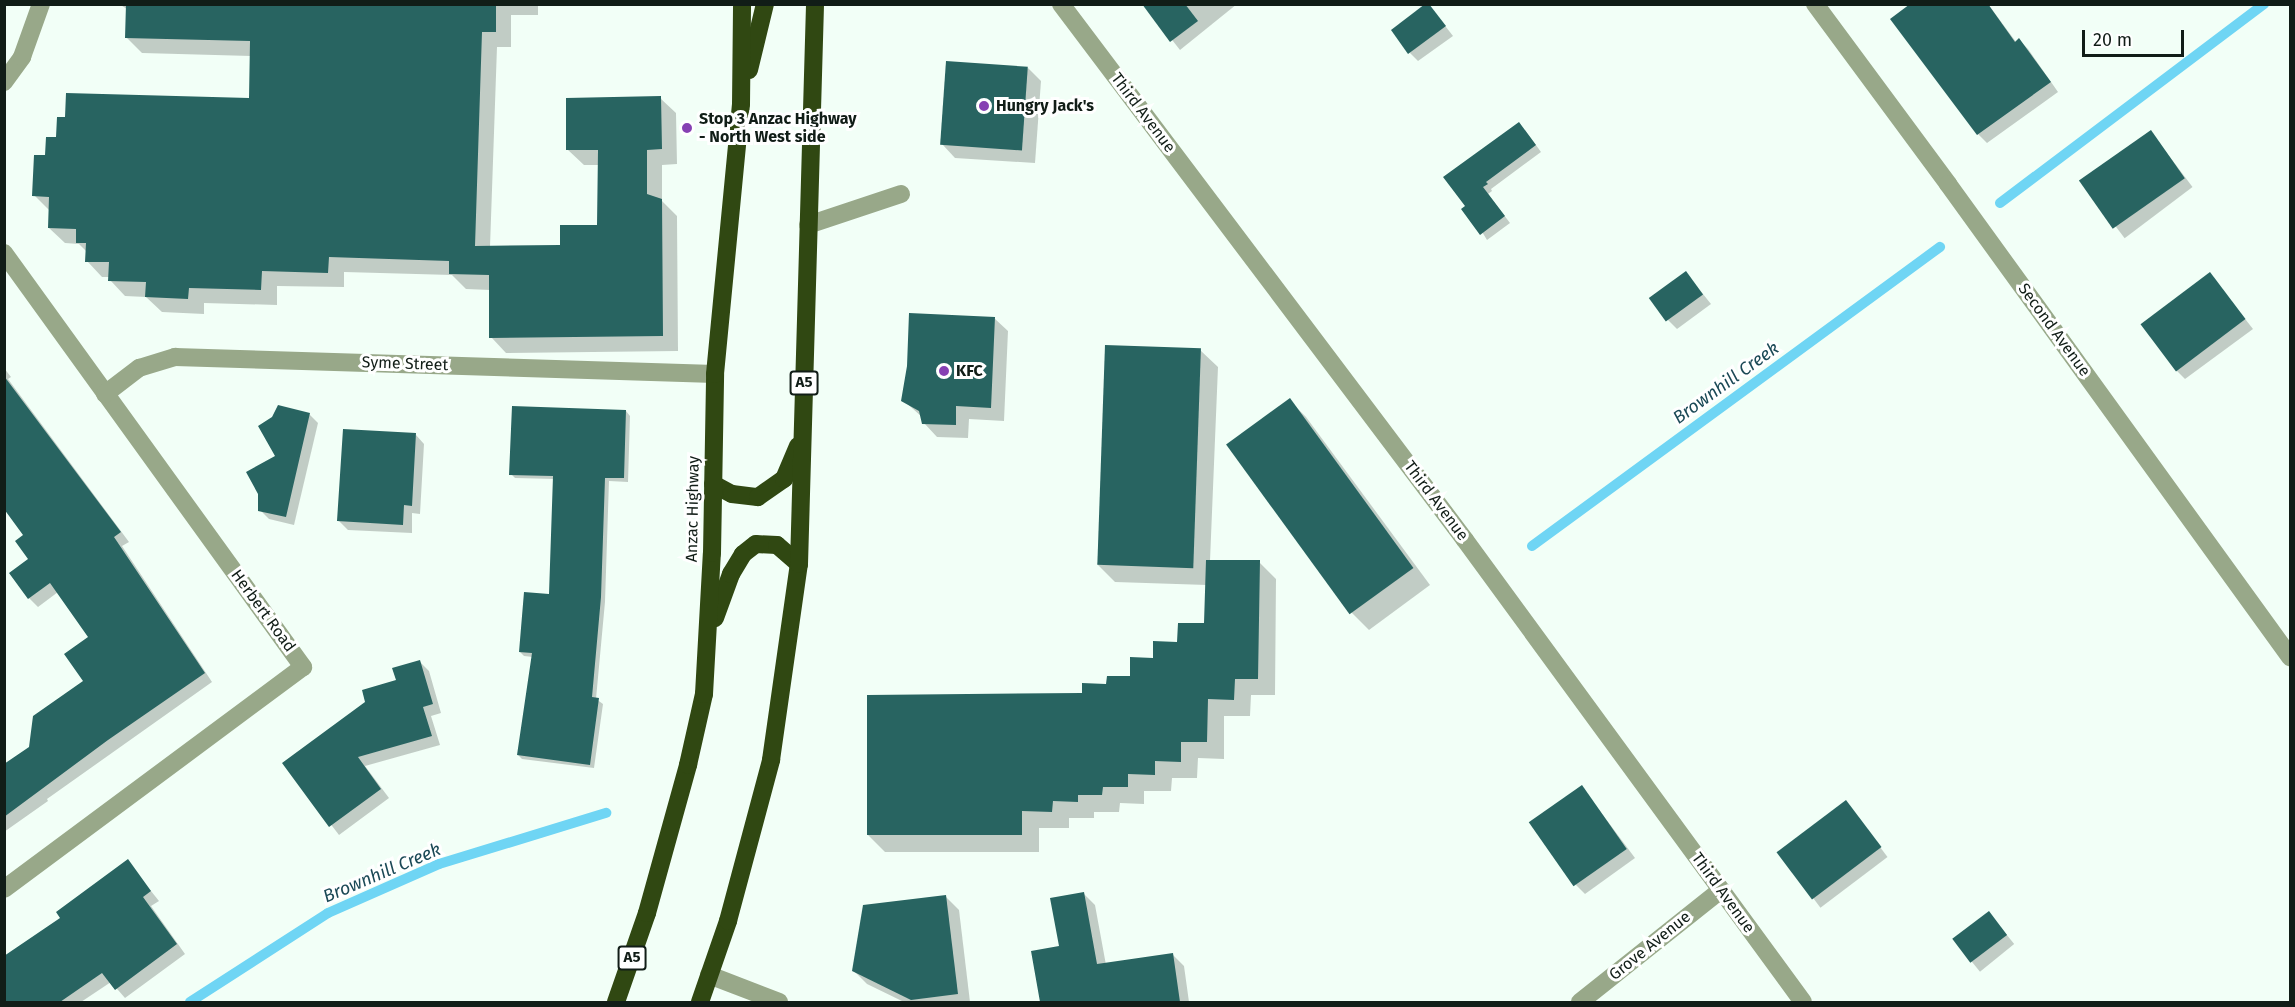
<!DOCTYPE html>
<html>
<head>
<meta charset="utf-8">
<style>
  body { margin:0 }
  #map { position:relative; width:2295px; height:1007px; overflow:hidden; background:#f2fff7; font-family:"Fira Sans",sans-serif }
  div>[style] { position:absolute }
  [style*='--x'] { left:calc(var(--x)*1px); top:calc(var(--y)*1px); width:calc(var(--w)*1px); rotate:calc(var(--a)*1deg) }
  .shadow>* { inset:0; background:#0003; transform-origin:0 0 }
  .stream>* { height:10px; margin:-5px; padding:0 5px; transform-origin:5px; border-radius:5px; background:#6fd5f4 }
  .building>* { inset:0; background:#286461; transform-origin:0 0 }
  .lane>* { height:18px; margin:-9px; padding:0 9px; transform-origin:9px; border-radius:9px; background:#98a889 }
  .street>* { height:18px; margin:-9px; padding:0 9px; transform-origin:9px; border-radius:9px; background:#98a889 }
  .highway>* { height:18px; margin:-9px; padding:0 9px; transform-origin:9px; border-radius:9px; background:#304812 }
  .dots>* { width:16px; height:16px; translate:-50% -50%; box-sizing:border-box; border:3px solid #fff; border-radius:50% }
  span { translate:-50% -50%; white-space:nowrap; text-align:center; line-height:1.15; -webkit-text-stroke:6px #fff; paint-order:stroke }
  .shield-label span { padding:2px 4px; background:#fff; border:2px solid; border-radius:4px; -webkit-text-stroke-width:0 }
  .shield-label { font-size:15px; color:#111d17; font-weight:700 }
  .poi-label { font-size:16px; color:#111d17; font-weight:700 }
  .left { translate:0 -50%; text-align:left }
  .street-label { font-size:16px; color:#111d17 }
  .water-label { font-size:18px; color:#1b4956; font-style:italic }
  .frame { position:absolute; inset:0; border:6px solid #111d17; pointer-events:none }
  .scale { position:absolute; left:2082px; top:30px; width:102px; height:27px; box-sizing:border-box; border:3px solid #111d17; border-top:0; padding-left:8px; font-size:18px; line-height:21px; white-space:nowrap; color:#111d17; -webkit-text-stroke:4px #fff; paint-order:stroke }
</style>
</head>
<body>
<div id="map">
  <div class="shadow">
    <i style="clip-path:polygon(119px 4px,538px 4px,538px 15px,511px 15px,511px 47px,497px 47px,490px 247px,561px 247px,598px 226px,600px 165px,584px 165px,568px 150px,660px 98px,676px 113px,677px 164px,662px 165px,662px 201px,677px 216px,678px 351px,506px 353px,491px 337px,490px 290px,466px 289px,452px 275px,344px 272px,344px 287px,277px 286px,277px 305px,204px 303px,204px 314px,162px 312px,146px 297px,125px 296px,110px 280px,110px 277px,102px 277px,87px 261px,87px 252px,79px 244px,65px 243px,49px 228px,50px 211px,34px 195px,46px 156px,57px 139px,251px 99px,251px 56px,142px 53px,126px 37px,127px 9px)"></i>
    <i style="clip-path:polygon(1144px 4px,1237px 4px,1180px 50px)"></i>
    <i style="clip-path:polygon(1428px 4px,1453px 36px,1418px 61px,1410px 53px)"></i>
    <i style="clip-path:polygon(1988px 4px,2016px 42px,2019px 40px,2028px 49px,2058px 92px,1987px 143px,1978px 134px)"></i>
    <i style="clip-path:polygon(1028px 68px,1041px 81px,1035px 163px,955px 158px,942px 144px)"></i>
    <i style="clip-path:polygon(1525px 130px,1541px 152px,1491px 189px,1492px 191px,1488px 194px,1510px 223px,1487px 240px,1467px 207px)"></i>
    <i style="left:2151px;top:132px;width:69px;height:85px;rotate:53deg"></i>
    <i style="clip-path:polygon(1686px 273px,1711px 304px,1677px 329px,1668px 320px)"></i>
    <i style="clip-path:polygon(2210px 274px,2253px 329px,2185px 379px,2176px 370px)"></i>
    <i style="clip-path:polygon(994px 318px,1008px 331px,1004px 421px,969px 419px,968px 438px,937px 437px,924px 423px,922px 417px,903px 400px)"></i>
    <i style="clip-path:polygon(1200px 350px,1218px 367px,1210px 561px,1259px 562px,1276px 579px,1275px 695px,1251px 695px,1250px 716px,1224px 716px,1224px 759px,1198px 758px,1197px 778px,1172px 778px,1171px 791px,1144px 791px,1144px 804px,1120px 803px,1119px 812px,1094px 812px,1094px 818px,1069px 818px,1069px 828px,1039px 828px,1039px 852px,885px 852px,868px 835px,1083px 694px,1131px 678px,1206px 624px,1207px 585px,1115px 582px,1097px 564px)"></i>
    <i style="clip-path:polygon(4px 368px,11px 377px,8px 379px,129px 542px,122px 546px,212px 682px,47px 799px,48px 801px,4px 832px,4px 766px,30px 748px,85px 682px,90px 637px,58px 592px,38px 607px,29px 598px,31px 559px,25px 535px,4px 506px)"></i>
    <i style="clip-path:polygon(1289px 400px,1306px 417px,1430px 585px,1369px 630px,1352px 613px)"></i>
    <i style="clip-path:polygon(626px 411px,630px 416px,628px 482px,609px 481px,605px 602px,596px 699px,603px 704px,594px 768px,522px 759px,518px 755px,533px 657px,524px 656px,520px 652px,551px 596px,555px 479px,515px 478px,511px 474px)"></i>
    <i style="clip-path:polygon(309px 414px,318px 423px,294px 525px,269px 519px,260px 510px,260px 494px,277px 456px)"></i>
    <i style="clip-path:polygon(416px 435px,424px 444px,420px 514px,412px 513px,412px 533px,348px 530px,339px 521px)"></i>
    <i style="clip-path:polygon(420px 662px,429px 671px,441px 713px,431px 716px,440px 745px,365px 766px,389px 798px,339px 835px,284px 763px,398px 681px)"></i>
    <i style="clip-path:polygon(1582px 787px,1635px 858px,1585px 894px,1576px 885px)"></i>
    <i style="left:1846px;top:802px;width:69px;height:84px;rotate:53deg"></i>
    <i style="clip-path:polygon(127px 861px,159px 901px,151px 906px,185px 954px,125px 998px,111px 982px,81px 1002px,4px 1002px,4px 958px,62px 918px)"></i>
    <i style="clip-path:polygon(1083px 893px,1095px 905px,1106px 965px,1173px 955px,1184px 966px,1189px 1002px,1042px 1002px,1033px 953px,1060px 948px)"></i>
    <i style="clip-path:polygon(946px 897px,959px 910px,970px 1002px,904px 1002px,867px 984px,854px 971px)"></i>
    <i style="left:1989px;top:913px;width:40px;height:44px;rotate:51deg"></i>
  </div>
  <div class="stream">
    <i style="--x:2000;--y:203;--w:331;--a:-37"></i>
    <i style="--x:1532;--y:546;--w:506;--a:-36.24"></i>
    <i style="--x:190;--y:1002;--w:164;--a:-32.8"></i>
    <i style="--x:328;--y:913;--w:121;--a:-23.8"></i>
    <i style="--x:439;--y:864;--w:175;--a:-17"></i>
  </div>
  <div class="building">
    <i style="clip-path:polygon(126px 4px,496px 4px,496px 32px,482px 32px,475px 246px,560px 245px,560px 225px,597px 225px,598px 150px,566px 150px,566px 98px,661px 96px,662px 149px,647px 150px,647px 194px,662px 199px,663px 336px,489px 338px,489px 275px,449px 274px,449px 261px,329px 257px,328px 273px,262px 271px,261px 290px,189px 288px,188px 299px,145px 297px,146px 282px,108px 281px,109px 262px,85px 262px,86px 243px,76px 243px,76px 229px,48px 228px,49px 197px,32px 196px,34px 155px,45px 155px,46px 137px,56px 137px,57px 117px,65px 117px,66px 93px,249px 98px,250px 41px,125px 38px)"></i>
    <i style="clip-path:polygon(1142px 4px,1185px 4px,1198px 21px,1170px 42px)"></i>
    <i style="clip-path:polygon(1425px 4px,1429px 4px,1446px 26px,1408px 54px,1391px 30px)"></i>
    <i style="clip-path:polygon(1910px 4px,1988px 4px,2015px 42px,2019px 38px,2051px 82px,1977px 135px,1890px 19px)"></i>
    <i style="left:946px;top:61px;width:82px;height:84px;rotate:4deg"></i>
    <i style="clip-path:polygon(1519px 122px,1536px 145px,1486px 182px,1488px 184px,1483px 187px,1505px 216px,1480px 235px,1461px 209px,1465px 206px,1443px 177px)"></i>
    <i style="left:2151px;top:130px;width:59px;height:88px;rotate:55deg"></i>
    <i style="left:1686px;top:271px;width:29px;height:46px;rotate:54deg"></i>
    <i style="left:2210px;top:272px;width:59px;height:87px;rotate:53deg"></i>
    <i style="clip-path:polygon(909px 313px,995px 317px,991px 408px,956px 406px,956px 425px,922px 424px,919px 411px,901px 401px,907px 366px)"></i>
    <i style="left:1105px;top:345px;width:96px;height:220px;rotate:2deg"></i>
    <i style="clip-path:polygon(4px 376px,121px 532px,114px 537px,205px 673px,108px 740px,4px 817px,4px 764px,29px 747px,33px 716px,83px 681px,64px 654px,88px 637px,50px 583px,28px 599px,9px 573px,28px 559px,15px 541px,23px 535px,4px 509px)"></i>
    <i style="left:1290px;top:398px;width:210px;height:79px;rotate:54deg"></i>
    <i style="clip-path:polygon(278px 405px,310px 413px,286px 517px,258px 511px,258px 494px,246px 472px,275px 456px,258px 426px,272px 417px)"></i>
    <i style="clip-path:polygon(512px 406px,626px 410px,624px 478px,605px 478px,601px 597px,592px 697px,599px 698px,590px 765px,517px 755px,532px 653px,519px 652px,524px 592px,549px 594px,553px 476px,509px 475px)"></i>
    <i style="clip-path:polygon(343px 429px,416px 433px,412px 506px,404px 505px,403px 525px,337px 521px)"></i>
    <i style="clip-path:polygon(1206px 560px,1260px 560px,1258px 679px,1235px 679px,1234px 700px,1208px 699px,1207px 742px,1181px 742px,1181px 762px,1155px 761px,1155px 775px,1128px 774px,1128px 787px,1103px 787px,1102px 795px,1078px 795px,1078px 802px,1053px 801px,1052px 812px,1022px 811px,1022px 835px,867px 835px,867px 695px,1082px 693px,1082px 683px,1106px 684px,1107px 676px,1130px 676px,1130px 657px,1153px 658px,1153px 641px,1177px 642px,1178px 623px,1204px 623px)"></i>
    <i style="clip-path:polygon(420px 660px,433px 704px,423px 707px,432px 736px,358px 757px,381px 789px,329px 827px,282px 763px,365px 702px,362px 690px,396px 680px,392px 668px)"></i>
    <i style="left:1582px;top:785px;width:78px;height:65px;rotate:55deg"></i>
    <i style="left:1846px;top:800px;width:59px;height:87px;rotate:53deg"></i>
    <i style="clip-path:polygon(128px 859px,151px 891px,143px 897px,177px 944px,115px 990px,102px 973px,60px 1002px,4px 1002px,4px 956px,60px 918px,56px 912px)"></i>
    <i style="clip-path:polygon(1084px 892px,1097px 964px,1173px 953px,1180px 1002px,1040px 1002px,1031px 951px,1059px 946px,1050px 898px)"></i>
    <i style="clip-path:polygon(946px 895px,958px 994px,911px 1000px,852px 971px,863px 905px)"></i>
    <i style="left:1989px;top:911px;width:30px;height:46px;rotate:53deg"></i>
  </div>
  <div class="lane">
    <i style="--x:808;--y:225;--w:98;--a:-18.4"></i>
  </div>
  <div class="street">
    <i style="--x:1061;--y:4;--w:671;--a:52.99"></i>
    <i style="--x:1465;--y:540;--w:572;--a:53.81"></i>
    <i style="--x:1815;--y:4;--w:224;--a:53.5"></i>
    <i style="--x:1948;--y:184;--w:584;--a:54.13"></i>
    <i style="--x:4;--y:82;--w:31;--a:-54"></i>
    <i style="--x:22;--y:57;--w:56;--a:-70.3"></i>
    <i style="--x:4;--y:253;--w:511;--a:54.16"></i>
    <i style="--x:303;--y:667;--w:372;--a:143.4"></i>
    <i style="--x:105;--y:394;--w:43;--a:-37.4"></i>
    <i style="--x:139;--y:368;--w:38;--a:-17"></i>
    <i style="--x:175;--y:357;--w:540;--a:1.8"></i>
    <i style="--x:709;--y:975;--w:75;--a:21.1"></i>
    <i style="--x:1580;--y:1002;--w:180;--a:-38.5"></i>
  </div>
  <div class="highway">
    <i style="--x:749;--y:70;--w:68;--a:-76.4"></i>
    <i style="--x:713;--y:484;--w:21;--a:28"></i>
    <i style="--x:732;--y:494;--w:26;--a:7"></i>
    <i style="--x:758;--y:497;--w:32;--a:-35"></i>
    <i style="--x:784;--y:479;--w:36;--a:-67"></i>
    <i style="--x:715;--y:618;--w:47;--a:-70"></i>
    <i style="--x:731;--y:574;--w:23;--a:-59"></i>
    <i style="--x:743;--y:554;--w:16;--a:-38"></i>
    <i style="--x:756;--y:544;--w:21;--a:3"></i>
    <i style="--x:777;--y:545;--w:29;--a:41"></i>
    <i style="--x:616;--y:1002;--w:94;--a:-70.8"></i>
    <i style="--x:647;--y:913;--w:154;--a:-74.5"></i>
    <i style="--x:688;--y:765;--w:73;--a:-77.3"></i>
    <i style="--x:704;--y:694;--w:141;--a:-86.8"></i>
    <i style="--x:712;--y:553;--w:179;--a:-89"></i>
    <i style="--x:715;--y:374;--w:271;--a:-84.5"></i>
    <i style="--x:741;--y:104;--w:100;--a:-89.4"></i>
    <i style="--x:700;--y:1002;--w:86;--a:-70.9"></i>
    <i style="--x:728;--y:921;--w:167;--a:-75"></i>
    <i style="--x:771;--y:760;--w:198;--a:-81.9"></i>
    <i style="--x:799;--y:564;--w:560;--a:-88.36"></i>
  </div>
  <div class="dots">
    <i style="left:984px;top:106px;background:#8640b3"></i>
    <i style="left:687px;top:128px;background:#8640b3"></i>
    <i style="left:944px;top:371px;background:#8640b3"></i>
  </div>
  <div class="shield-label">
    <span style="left:804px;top:383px">A5</span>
    <span style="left:632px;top:958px">A5</span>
  </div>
  <div class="poi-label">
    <span class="left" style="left:996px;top:106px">Hungry Jack's</span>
    <span class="left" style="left:699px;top:128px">Stop 3 Anzac Highway<br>- North West side</span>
    <span class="left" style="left:956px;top:371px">KFC</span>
  </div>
  <div class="street-label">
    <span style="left:1143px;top:113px;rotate:53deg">Third Avenue</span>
    <span style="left:2054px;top:330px;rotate:54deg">Second Avenue</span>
    <span style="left:405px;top:364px;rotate:2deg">Syme Street</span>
    <span style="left:1436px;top:501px;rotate:53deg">Third Avenue</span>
    <span style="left:693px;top:509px;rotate:-89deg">Anzac Highway</span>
    <span style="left:263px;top:611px;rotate:54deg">Herbert Road</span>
    <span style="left:1723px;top:893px;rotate:54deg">Third Avenue</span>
    <span style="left:1650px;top:946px;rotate:-39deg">Grove Avenue</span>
  </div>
  <div class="water-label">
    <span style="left:1726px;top:383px;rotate:-36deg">Brownhill Creek</span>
    <span style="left:382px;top:873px;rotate:-23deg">Brownhill Creek</span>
  </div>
  <div class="frame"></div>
  <div class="scale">20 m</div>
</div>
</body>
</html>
